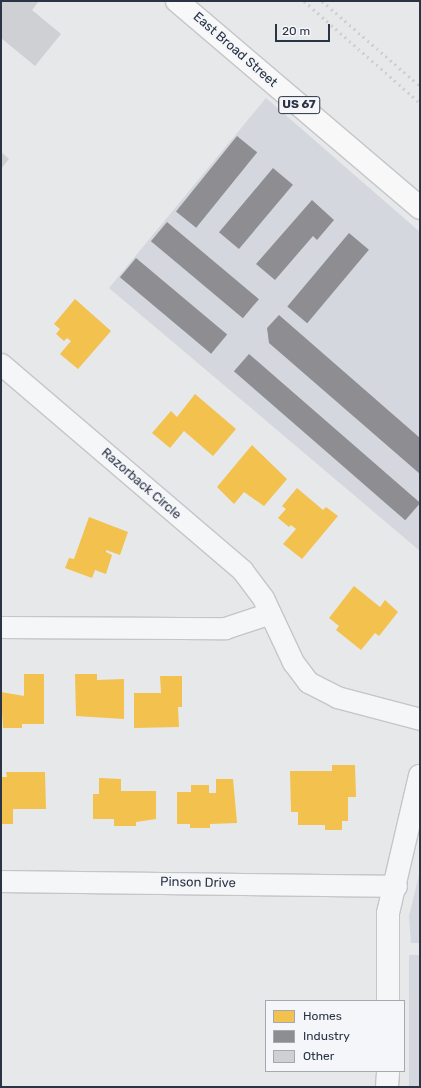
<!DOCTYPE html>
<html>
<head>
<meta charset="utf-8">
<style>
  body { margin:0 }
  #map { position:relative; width:421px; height:1088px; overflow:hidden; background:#e6e8ea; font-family:Rubik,sans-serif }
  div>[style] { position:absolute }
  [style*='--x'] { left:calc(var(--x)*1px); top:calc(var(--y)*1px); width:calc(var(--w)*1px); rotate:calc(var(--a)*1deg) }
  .built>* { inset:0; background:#d4d7dd; transform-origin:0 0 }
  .homes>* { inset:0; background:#f2c14e }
  .industry>* { inset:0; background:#8d8d92; transform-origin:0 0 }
  .building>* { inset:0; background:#ced0d3 }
  .roads { filter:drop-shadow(1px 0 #c4c6c8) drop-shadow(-1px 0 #c4c6c8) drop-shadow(0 1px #c4c6c8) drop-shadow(0 -1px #c4c6c8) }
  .minor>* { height:21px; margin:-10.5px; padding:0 10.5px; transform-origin:10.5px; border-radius:10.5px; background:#f5f6f7 }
  .tertiary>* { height:22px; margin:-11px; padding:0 11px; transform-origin:11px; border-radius:11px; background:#f5f6f7 }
  .primary>* { height:22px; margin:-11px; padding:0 11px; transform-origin:11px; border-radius:11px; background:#f8f8f8 }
  .rail>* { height:3px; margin-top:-1.5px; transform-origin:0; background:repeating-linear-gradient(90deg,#cecfd2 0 2px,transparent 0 6px) }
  span { translate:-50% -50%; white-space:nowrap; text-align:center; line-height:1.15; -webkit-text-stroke:4px #f4f6f9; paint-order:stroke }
  .shield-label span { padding:1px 3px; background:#f4f6f9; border:1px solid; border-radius:3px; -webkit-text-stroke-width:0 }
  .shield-label { font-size:12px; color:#2b3445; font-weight:700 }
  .street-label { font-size:13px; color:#2b3445 }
  .frame { position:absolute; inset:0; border:2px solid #2b3445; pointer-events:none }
  .legend { position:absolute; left:265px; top:1000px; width:140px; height:72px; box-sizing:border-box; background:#f4f6f9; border:1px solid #a4a8b1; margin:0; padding:5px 7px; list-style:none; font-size:12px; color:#2b3445 }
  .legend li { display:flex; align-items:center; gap:8px; height:20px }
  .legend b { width:20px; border:1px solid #a4a8b1 }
  .scale { position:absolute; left:275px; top:24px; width:55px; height:18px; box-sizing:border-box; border:2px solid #2b3445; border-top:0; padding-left:5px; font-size:12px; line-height:14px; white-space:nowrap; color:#2b3445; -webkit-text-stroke:3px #f4f6f9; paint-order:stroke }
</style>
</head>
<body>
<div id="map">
  <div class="built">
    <i style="clip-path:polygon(266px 98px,420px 232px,420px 551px,109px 288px)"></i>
    <i style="clip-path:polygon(420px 871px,420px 943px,411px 943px,409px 916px)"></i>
    <i style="left:409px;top:955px;width:11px;height:132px"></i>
  </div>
  <div class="homes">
    <i style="clip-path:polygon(75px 299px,111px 331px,78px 369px,60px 354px,71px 341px,67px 338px,64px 341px,56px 334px,60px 329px,54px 324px)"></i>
    <i style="clip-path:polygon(195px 394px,236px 429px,213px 456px,184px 431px,170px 448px,152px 433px,171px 411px,177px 417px)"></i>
    <i style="clip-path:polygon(252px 445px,287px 479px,264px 506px,244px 492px,234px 504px,217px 487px)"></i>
    <i style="clip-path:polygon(297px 488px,323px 510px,326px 507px,338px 516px,302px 559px,283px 544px,296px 529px,291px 525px,289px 527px,278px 518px,286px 509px,282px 506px)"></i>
    <i style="clip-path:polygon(89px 517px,128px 532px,120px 555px,106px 550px,106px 552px,112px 555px,106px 574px,95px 570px,92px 578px,65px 568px,69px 558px,74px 559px)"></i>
    <i style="clip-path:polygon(354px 586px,380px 607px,385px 600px,398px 612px,379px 636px,375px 633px,361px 650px,336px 630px,339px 626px,329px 618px)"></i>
    <i style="clip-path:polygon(24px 674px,44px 674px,44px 724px,22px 724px,22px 728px,3px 728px,1px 692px,24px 696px)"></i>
    <i style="clip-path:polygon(75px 674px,97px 674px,97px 680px,124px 679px,124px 719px,76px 716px)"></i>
    <i style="clip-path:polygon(160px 676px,182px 676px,182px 707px,178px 707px,179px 727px,134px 728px,134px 693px,161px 693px)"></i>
    <i style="clip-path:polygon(332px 765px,355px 765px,356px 797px,348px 797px,348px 821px,342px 821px,342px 830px,325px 830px,325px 825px,298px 825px,298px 812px,291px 812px,290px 771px,332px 771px)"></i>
    <i style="clip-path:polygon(6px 772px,45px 772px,46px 809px,13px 809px,13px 824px,1px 824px,1px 777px,7px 777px)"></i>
    <i style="clip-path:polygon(99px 778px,121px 779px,121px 791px,156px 791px,156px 819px,136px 822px,136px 826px,114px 826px,114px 819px,93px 819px,93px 794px,99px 794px)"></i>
    <i style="clip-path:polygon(216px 779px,233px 779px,237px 823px,210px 824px,210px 828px,190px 828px,190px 824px,177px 824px,177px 792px,191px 792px,191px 785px,209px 785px,209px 793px,216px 793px)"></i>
  </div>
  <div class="industry">
    <i style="left:237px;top:136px;width:26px;height:97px;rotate:39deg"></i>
    <i style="left:273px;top:168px;width:26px;height:84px;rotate:40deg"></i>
    <i style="clip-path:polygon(312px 200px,334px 220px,317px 240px,313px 236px,275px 280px,256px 264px)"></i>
    <i style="left:167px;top:222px;width:120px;height:25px;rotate:40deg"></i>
    <i style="left:349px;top:233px;width:26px;height:96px;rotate:40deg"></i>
    <i style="left:136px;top:258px;width:119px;height:25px;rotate:40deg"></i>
    <i style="clip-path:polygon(279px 315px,420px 438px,420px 474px,269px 343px,267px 328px)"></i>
    <i style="left:249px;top:354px;width:227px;height:23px;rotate:41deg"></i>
  </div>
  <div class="building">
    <i style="clip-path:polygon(1px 1px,39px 1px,32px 10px,61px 34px,35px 66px,1px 38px)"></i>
    <i style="clip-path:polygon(1px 152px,9px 159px,1px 169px)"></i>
  </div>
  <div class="roads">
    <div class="minor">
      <i style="--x:1;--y:364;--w:317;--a:40.5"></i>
      <i style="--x:242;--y:570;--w:35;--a:53"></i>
      <i style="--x:263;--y:598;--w:71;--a:64.9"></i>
      <i style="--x:293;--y:662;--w:25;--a:53"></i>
      <i style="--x:308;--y:682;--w:33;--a:27"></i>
      <i style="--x:337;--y:697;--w:86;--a:14.8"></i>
      <i style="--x:1;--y:627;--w:224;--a:0.3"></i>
      <i style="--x:225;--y:628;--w:47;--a:-18.4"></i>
      <i style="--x:1;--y:881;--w:395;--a:0.7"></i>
    </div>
    <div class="tertiary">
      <i style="--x:388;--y:1001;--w:88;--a:-90"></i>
      <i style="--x:388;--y:913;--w:141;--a:-76.9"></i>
      <i style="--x:387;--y:1087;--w:16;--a:-86"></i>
    </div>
    <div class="primary">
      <i style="--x:177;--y:1;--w:319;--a:40.4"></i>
    </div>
  </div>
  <div class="rail">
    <i style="--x:304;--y:1;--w:154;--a:41.3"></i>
    <i style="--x:322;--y:1;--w:130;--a:40.9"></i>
  </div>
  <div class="shield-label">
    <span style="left:299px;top:105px">US 67</span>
  </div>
  <div class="street-label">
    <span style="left:235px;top:50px;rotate:41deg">East Broad Street</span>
    <span style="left:141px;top:484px;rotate:41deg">Razorback Circle</span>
    <span style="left:198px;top:883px;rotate:1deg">Pinson Drive</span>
  </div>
  <div class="frame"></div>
  <ul class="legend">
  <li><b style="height:11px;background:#f2c14e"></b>Homes</li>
  <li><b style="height:11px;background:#8d8d92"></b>Industry</li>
  <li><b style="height:11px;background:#ced0d3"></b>Other</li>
  </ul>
  <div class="scale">20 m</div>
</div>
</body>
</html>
